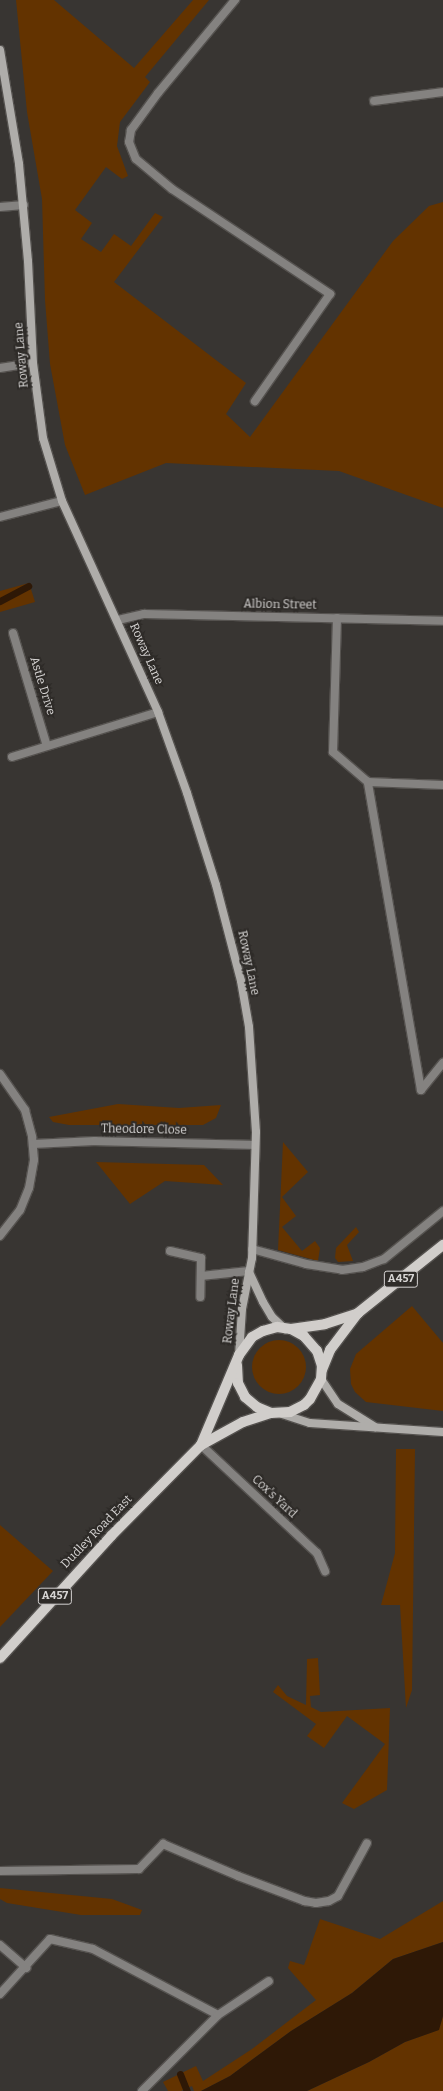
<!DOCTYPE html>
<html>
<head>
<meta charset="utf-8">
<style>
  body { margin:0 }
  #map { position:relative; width:443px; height:2091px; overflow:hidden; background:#383532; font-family:Bitter,serif }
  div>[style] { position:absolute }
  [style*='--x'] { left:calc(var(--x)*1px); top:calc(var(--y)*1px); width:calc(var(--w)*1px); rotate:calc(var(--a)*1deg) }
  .green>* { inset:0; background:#633300 }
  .round { border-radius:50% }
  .water>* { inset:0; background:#2e1806 }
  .stream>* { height:7px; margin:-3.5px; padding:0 3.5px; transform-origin:3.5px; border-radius:3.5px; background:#2e1806 }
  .roads { filter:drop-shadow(1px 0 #55524f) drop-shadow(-1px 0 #55524f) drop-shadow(0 1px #55524f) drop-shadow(0 -1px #55524f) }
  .lane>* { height:8px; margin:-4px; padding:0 4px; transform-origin:4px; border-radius:4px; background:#848280 }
  .street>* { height:8px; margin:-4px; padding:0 4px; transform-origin:4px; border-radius:4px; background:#848280 }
  .secondary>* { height:8px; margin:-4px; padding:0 4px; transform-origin:4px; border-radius:4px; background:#afadaa }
  .primary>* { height:10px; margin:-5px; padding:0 5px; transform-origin:5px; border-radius:5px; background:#d1cecb }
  span { translate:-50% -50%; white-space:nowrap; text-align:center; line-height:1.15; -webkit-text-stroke:4px #2e2b28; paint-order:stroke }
  .shield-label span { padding:1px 3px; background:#2e2b28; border:1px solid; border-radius:3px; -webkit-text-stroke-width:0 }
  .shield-label { font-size:11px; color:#d7d5d4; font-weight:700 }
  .street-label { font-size:12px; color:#d7d5d4 }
</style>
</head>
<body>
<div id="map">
  <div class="green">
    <i style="clip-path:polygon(16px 0,54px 0,134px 68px,193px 0,209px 0,145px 77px,150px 82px,120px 122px,117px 146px,128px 176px,122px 179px,106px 167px,75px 210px,92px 223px,81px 239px,101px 252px,114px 234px,131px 246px,155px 213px,163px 217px,114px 282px,246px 383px,226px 414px,250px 437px,393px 241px,429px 206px,443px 202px,443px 508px,339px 471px,166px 463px,85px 495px,65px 445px,50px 364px,45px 300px,42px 199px,27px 112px)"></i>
    <i style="clip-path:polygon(29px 583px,35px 602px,0 612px,0 591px)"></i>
    <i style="clip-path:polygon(118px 1104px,179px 1108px,221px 1105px,216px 1118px,203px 1125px,69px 1125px,53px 1122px,49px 1117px)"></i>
    <i style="clip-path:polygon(283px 1142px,308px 1172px,282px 1197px,296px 1216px,282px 1227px,302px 1251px,315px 1241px,320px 1248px,318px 1261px,278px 1250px)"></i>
    <i style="clip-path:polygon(96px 1162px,204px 1165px,223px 1185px,165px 1181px,130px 1204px)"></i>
    <i style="clip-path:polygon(356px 1227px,359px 1232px,347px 1245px,353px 1261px,338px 1262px,335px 1258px,336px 1248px)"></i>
    <i style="clip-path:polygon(412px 1306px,443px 1343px,443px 1411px,366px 1402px,355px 1392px,351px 1384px,350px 1369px,356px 1354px)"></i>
    <i class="round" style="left:252px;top:1340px;width:54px;height:54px"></i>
    <i style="clip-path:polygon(396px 1449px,415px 1449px,412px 1690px,406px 1708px,400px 1605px,381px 1605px,395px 1553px)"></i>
    <i style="clip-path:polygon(0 1525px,53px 1571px,0 1627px)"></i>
    <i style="clip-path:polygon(318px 1658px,320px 1695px,310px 1696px,311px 1707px,321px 1712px,390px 1708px,387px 1790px,354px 1809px,342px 1803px,385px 1744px,347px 1716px,324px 1748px,307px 1736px,316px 1724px,273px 1692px,278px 1685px,287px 1696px,306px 1705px,307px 1659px)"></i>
    <i style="clip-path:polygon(0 1888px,112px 1899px,142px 1910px,140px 1915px,81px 1915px,7px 1903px,0 1899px)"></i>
    <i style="clip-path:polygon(443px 1901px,443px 1942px,393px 1959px,352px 1993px,291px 2031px,230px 2076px,201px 2091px,194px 2091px,192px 2086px,181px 2091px,168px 2091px,163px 2082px,196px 2066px,203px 2081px,252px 2049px,316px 2000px,288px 1968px,290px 1961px,304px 1965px,320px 1919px,380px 1939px)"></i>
    <i style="clip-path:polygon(443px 2016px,443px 2091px,307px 2091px,369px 2062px,405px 2042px,438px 2030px)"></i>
  </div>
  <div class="water">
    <i style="clip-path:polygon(443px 1942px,443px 2016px,439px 2030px,405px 2042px,369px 2062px,307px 2091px,201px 2091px,230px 2076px,291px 2031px,352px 1993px,393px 1959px)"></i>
  </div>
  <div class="stream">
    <i style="--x:0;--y:601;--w:32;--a:-28"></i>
    <i style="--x:180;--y:2074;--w:18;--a:68"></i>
  </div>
  <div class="roads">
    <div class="lane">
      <i style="--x:158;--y:93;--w:46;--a:126.1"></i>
      <i style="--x:131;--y:130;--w:12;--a:99"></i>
      <i style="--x:129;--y:142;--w:18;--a:68"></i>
      <i style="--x:136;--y:159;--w:47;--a:39.8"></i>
      <i style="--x:172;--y:189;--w:190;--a:33.6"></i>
      <i style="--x:330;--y:294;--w:131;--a:125"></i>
      <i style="--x:374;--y:101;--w:70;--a:-7.4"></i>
      <i style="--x:337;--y:618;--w:134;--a:91.7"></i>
      <i style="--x:333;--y:752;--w:46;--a:40.6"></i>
      <i style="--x:421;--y:1090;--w:313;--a:-99.8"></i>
      <i style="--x:368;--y:782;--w:75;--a:2.3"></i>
      <i style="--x:421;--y:1090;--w:35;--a:-51"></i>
      <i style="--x:170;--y:1251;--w:32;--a:13"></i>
      <i style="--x:201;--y:1258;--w:39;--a:91"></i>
      <i style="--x:201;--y:1276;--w:48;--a:-5.9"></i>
      <i style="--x:201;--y:1445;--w:158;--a:43"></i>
      <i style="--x:317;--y:1553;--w:20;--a:66"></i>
      <i style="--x:0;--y:1871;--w:139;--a:-0.8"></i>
      <i style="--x:139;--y:1869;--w:35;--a:-46"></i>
      <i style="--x:163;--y:1844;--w:82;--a:23.1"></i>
      <i style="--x:238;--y:1876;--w:71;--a:20.7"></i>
      <i style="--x:304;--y:1901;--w:12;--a:9"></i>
      <i style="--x:316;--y:1903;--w:13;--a:-9"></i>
      <i style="--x:329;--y:1901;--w:10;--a:-29"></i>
      <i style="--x:338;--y:1896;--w:60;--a:-61.3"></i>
      <i style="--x:0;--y:1945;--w:35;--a:41"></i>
      <i style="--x:0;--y:1994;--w:74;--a:-47.7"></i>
      <i style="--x:50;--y:1939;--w:44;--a:13.1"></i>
      <i style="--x:93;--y:1949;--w:141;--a:27.8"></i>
      <i style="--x:142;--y:2091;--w:107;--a:-45"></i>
      <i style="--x:218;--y:2015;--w:61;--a:-33.7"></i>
    </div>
    <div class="street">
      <i style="--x:158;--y:93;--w:121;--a:-50.4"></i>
      <i style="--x:0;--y:207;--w:24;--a:-5"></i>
      <i style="--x:0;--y:368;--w:33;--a:-9"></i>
      <i style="--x:0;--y:517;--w:64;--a:-14.5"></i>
      <i style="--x:118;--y:620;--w:27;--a:-13"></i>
      <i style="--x:144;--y:614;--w:299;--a:1.3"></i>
      <i style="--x:13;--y:633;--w:118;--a:73.3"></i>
      <i style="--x:12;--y:757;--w:153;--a:-17.1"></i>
      <i style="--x:0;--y:1074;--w:44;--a:55.2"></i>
      <i style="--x:25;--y:1110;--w:28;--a:75"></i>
      <i style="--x:32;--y:1137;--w:23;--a:85"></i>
      <i style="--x:34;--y:1160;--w:28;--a:100"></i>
      <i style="--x:29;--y:1188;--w:24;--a:112"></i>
      <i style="--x:20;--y:1210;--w:33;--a:128"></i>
      <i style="--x:33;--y:1144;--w:62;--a:-2.8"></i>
      <i style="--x:95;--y:1141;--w:159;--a:1.4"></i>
      <i style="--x:252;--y:1249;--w:56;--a:15.5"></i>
      <i style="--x:306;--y:1264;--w:36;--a:9"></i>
      <i style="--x:342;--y:1270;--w:21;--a:-8"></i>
      <i style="--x:363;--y:1267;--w:22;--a:-21"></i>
      <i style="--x:384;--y:1259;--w:76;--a:-39.1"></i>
    </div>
    <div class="secondary">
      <i style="--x:0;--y:50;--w:116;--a:80.5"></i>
      <i style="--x:19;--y:164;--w:97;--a:84.7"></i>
      <i style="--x:28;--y:261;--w:102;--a:87.2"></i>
      <i style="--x:33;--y:363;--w:76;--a:82.4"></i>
      <i style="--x:43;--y:438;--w:66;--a:73.2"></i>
      <i style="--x:62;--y:501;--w:232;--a:65.5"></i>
      <i style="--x:158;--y:712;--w:86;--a:70.3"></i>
      <i style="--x:187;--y:793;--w:96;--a:72.5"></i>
      <i style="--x:216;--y:885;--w:99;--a:75.4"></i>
      <i style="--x:241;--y:981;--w:47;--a:80.1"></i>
      <i style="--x:249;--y:1027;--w:105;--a:86.2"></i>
      <i style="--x:256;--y:1132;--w:126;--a:91.8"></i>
      <i style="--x:252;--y:1258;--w:52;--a:101.1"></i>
      <i style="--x:242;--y:1309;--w:46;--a:93.7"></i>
      <i style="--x:249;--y:1272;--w:33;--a:65"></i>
      <i style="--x:263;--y:1302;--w:17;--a:59"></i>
      <i style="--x:272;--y:1317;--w:18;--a:43"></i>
      <i style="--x:321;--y:1379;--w:30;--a:56"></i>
      <i style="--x:338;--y:1404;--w:44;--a:31.9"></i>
      <i style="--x:282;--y:1414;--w:29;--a:18"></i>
      <i style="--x:310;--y:1423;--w:133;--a:3.9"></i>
    </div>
    <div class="primary">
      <i style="--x:237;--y:1365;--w:18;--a:87"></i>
      <i style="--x:238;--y:1383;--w:16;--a:63"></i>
      <i style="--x:245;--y:1397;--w:16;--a:40"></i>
      <i style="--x:257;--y:1407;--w:15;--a:23"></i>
      <i style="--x:322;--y:1370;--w:22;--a:-68"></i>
      <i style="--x:330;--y:1350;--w:46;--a:-52.9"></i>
      <i style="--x:358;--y:1313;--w:109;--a:-38.7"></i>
      <i style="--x:201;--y:1445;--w:98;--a:-67.1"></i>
      <i style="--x:239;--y:1355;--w:22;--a:-54"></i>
      <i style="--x:252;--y:1337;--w:13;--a:-29"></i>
      <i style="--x:263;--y:1331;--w:15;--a:-16"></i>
      <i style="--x:277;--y:1327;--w:14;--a:8"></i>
      <i style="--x:291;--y:1329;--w:34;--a:-8"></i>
      <i style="--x:325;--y:1324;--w:35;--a:-18"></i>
      <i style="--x:0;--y:1658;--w:165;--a:-47.7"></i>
      <i style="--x:111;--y:1536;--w:128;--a:-45.3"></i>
      <i style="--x:201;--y:1445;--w:48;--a:-28.7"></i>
      <i style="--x:243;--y:1422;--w:29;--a:-18"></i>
      <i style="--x:271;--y:1413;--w:19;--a:-3"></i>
      <i style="--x:290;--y:1412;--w:16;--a:-27"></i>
      <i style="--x:304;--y:1405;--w:8;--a:-45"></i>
      <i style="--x:310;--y:1399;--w:23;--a:-61"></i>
      <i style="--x:321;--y:1379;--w:13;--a:-86"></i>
      <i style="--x:322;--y:1366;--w:16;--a:-108"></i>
      <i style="--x:317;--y:1351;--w:20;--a:-131"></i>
      <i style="--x:304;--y:1336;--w:15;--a:-152"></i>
    </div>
  </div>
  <div class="shield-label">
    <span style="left:401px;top:1279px">A457</span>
    <span style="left:55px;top:1596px">A457</span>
  </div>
  <div class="street-label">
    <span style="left:22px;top:355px;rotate:-95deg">Roway Lane</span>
    <span style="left:280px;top:605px;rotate:1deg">Albion Street</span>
    <span style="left:146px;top:654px;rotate:66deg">Roway Lane</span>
    <span style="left:42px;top:686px;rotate:73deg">Astle Drive</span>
    <span style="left:248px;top:963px;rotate:78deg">Roway Lane</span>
    <span style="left:144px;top:1130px;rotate:1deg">Theodore Close</span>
    <span style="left:232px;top:1311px;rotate:-83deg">Roway Lane</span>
    <span style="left:274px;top:1497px;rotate:43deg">Cox's Yard</span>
    <span style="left:97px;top:1532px;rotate:-46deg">Dudley Road East</span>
  </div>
</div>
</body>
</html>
